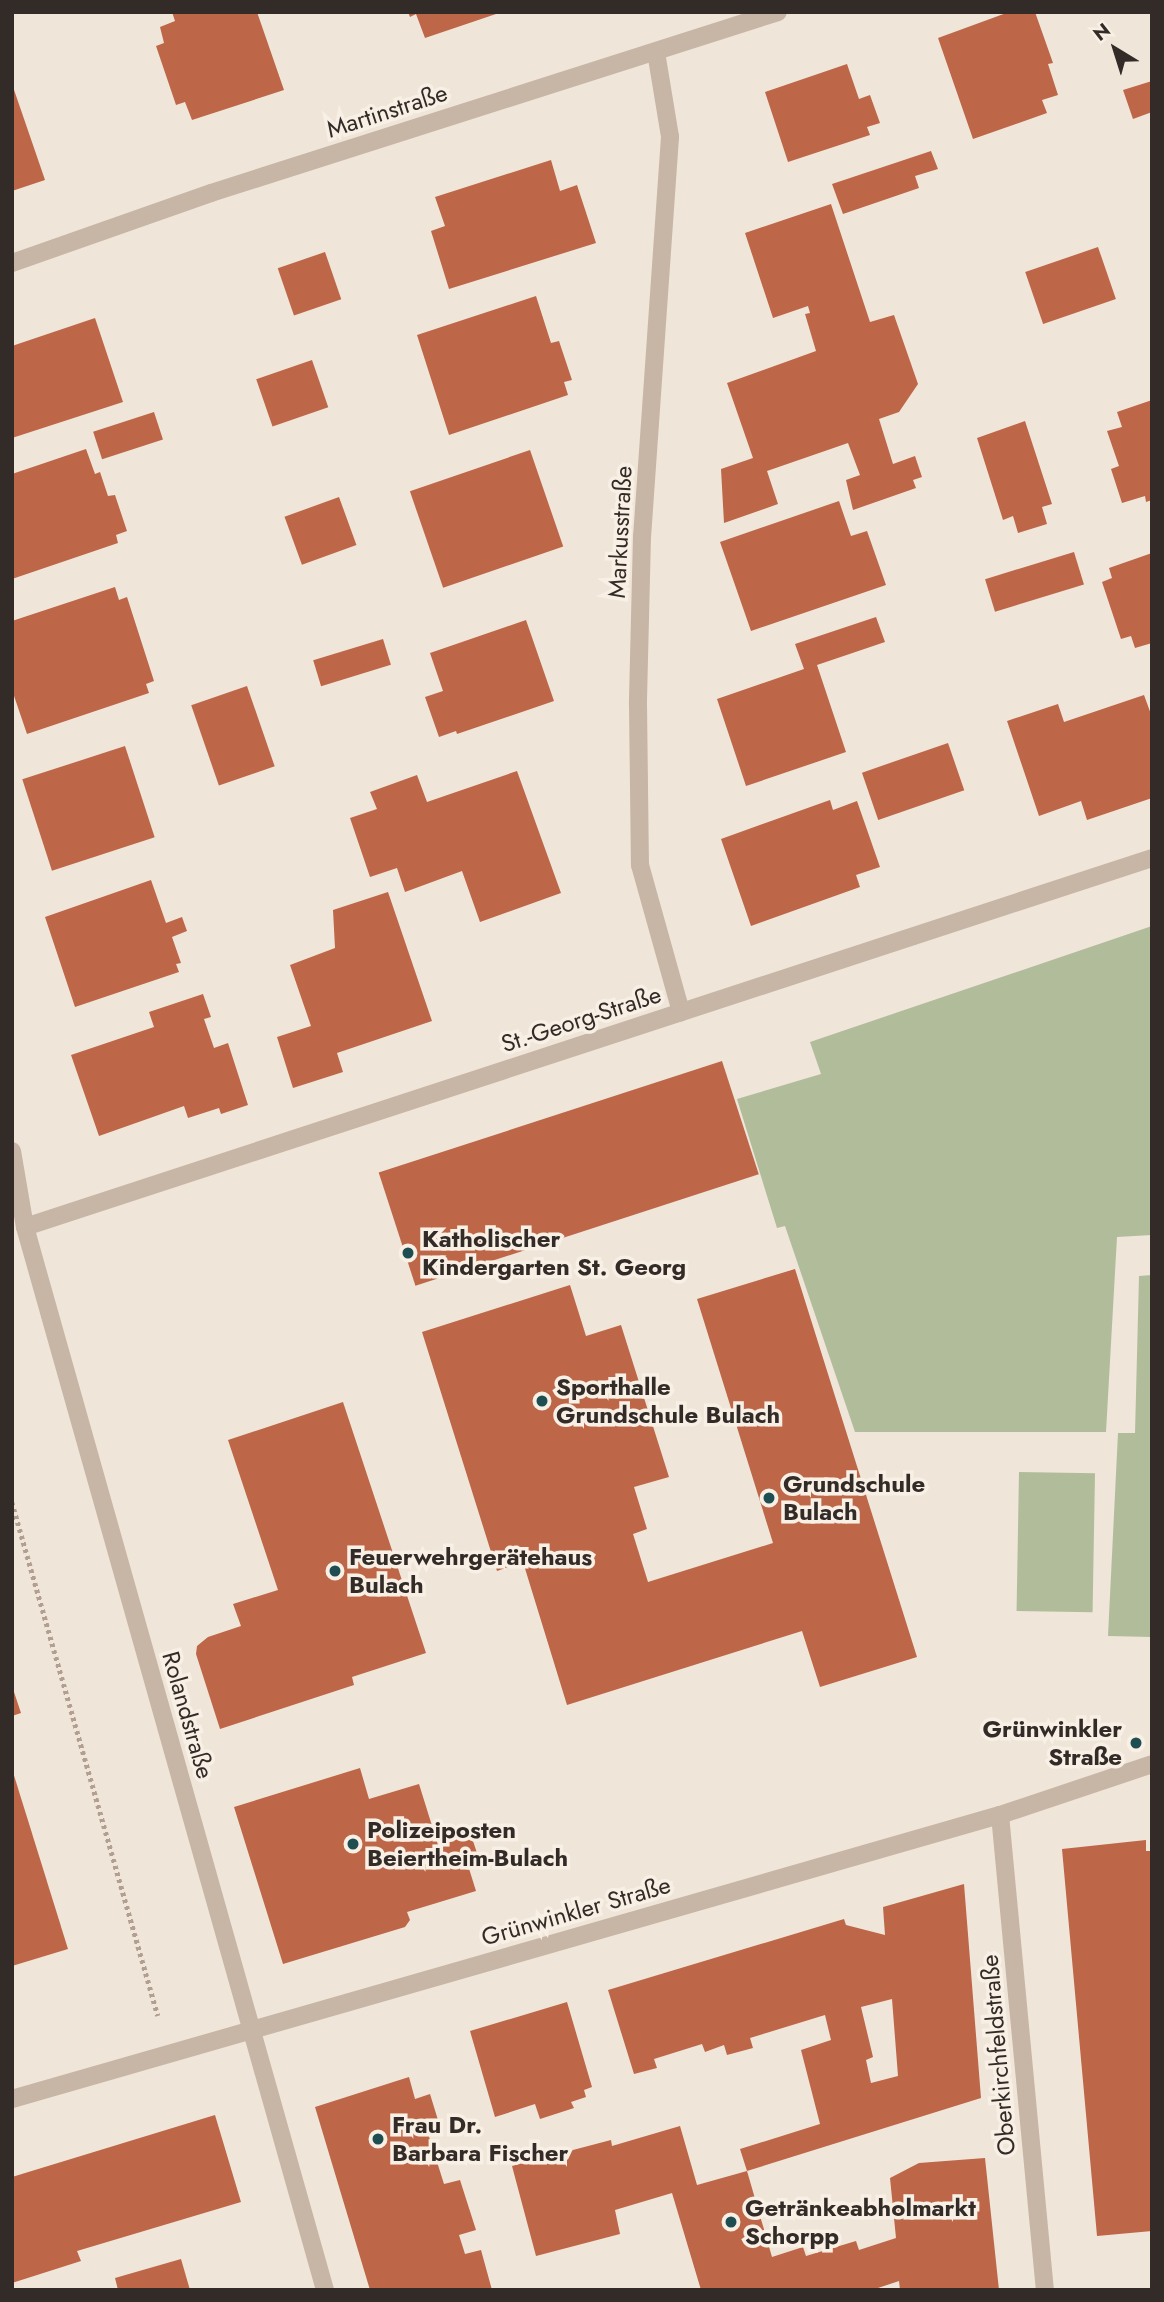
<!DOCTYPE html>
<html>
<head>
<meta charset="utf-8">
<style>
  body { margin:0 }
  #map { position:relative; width:1164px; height:2302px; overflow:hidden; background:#efe5d9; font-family:Jost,sans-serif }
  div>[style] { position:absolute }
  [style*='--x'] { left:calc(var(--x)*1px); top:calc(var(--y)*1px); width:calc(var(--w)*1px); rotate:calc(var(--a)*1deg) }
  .green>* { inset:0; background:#b1bd9a; transform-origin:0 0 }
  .building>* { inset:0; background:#be6648; transform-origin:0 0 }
  .path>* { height:4.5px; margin-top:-2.25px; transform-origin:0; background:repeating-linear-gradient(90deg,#b29f91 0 3.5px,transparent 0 7px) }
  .minor>* { height:18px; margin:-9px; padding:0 9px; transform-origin:9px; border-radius:9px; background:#c7b5a6 }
  .dots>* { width:19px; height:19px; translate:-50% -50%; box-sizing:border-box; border:4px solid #f8efe5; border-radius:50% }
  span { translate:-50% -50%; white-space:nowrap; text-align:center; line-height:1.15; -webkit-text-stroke:7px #f8efe5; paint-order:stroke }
  .street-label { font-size:24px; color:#332b27 }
  .poi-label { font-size:24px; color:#332b27; font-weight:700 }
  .left { translate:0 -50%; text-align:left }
  .right { translate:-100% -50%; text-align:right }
  .frame { position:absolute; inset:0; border:14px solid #332b27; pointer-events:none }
  .north { position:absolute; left:1080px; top:14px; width:70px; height:70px; -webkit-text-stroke:5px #f8efe5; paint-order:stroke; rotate:322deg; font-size:19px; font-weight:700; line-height:28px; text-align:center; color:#332b27 }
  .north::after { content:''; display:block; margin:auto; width:24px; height:32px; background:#332b27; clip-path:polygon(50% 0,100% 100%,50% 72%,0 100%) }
</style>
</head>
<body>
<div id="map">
  <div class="green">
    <i style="clip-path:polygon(1152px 926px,1152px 1235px,1117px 1237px,1106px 1432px,855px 1432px,785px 1226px,777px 1228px,737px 1099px,821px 1074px,810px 1042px)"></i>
    <i style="clip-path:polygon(1152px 1275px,1151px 1637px,1108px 1636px,1118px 1433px,1135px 1433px,1139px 1276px)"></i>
    <i style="left:1019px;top:1472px;width:76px;height:139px;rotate:1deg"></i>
  </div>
  <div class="building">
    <i style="clip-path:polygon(172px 12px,257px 12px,284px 90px,192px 120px,185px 102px,176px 105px,156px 46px,164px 43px,160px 27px,175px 21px)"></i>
    <i style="clip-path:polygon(408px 12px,499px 12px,499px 13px,425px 38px,416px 14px,410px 17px)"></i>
    <i style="clip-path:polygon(1009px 12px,1035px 12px,1053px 63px,1048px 64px,1058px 95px,1042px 100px,1047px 113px,973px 139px,938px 38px)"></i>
    <i style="clip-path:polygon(847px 64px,859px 99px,870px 95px,880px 123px,867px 127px,870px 135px,788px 162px,765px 92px)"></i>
    <i style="clip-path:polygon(1152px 81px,1152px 112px,1133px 119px,1123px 90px)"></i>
    <i style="clip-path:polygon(12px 84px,45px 180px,12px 191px)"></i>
    <i style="clip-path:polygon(931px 151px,938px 169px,915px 176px,919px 188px,843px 214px,832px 184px)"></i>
    <i style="clip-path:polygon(551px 160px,560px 191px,577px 185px,596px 243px,449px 289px,431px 231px,445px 226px,435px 197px)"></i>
    <i style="clip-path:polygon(831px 204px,870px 322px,894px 315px,918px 384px,899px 412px,879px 419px,893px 464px,915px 456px,922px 477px,913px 480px,916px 488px,853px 510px,846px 480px,860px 475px,848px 443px,767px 471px,778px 504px,724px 523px,721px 469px,753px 458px,727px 383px,816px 351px,805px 314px,810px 313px,808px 306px,773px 318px,745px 233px)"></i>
    <i style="left:1098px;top:247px;width:55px;height:77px;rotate:71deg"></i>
    <i style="left:325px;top:252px;width:50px;height:50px;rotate:71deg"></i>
    <i style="clip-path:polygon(536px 296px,551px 343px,559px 341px,572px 380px,564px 382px,568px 395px,449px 435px,417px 335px)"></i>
    <i style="clip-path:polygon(95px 318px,123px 402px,12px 438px,12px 346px)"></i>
    <i style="left:312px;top:360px;width:50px;height:59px;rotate:71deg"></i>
    <i style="clip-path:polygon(1152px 400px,1152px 500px,1146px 502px,1145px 496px,1122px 503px,1111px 469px,1119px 466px,1107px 431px,1122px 427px,1117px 412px)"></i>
    <i style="left:154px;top:412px;width:29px;height:64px;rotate:72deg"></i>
    <i style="clip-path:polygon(1025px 421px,1052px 504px,1042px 507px,1047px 524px,1018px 533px,1013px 516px,1003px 520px,977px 438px)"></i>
    <i style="clip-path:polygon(86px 449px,95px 474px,100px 472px,108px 496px,115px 495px,127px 531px,116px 535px,118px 543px,12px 579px,12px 474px)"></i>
    <i style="left:530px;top:450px;width:102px;height:127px;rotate:71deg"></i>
    <i style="left:339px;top:497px;width:51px;height:58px;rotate:70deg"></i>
    <i style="clip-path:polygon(839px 501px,851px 536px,867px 531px,886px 585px,751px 631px,720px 542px)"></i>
    <i style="left:1074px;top:552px;width:34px;height:93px;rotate:73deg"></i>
    <i style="clip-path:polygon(1152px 553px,1152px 643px,1135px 648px,1131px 636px,1121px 639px,1102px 582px,1112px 578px,1109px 568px)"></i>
    <i style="clip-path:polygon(115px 587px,119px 600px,127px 597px,154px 681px,146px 684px,149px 693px,27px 734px,12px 690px,12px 621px)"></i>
    <i style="clip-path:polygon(876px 617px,885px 642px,817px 665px,846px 752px,746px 786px,717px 699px,804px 669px,795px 644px)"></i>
    <i style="clip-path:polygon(526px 620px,554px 701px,457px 734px,456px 731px,439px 737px,425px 697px,443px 691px,430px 653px)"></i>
    <i style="left:383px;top:639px;width:27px;height:73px;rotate:73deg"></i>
    <i style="left:247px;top:686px;width:85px;height:59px;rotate:71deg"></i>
    <i style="clip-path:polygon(1144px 695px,1152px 717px,1152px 798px,1087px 820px,1081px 801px,1039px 816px,1007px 721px,1058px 704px,1064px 722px)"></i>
    <i style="left:948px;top:743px;width:50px;height:91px;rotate:71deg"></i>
    <i style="left:125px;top:746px;width:96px;height:108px;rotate:72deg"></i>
    <i style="clip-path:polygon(517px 771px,561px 893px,480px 922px,462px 871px,405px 892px,397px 868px,370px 877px,350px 818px,377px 809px,370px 792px,417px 775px,427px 802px)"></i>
    <i style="clip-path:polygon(830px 800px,833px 810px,857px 801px,880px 867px,856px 875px,860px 887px,751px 926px,721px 839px)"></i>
    <i style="clip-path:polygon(151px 880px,166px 923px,182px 917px,187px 931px,172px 937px,181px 963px,176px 964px,179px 972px,75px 1007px,45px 917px)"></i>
    <i style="clip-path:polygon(388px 892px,432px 1021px,337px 1053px,343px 1072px,293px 1088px,277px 1037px,311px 1026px,290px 965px,335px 948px,333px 910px)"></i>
    <i style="clip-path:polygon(203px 994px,211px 1017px,204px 1019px,214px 1048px,228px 1043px,248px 1105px,221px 1114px,219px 1108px,188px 1118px,184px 1106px,99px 1136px,71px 1055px,154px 1027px,149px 1012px)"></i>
    <i style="left:722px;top:1061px;width:119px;height:361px;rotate:72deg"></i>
    <i style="clip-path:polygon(795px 1269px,917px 1657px,820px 1687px,802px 1631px,567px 1705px,523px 1562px,497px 1571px,422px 1332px,570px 1285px,586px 1336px,621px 1325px,669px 1477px,634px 1487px,647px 1529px,633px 1534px,648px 1582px,773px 1543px,697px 1299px)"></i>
    <i style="clip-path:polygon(343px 1402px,426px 1653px,352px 1677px,354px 1685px,220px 1729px,196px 1654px,197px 1646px,208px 1637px,241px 1626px,233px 1604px,278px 1590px,228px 1440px)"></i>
    <i style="clip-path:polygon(12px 1686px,21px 1713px,12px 1716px)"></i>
    <i style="clip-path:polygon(360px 1768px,369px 1799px,419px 1784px,438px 1845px,471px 1835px,478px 1856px,466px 1859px,476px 1891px,407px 1912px,410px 1920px,405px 1927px,283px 1964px,234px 1807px)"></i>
    <i style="clip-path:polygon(12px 1769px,68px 1949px,12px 1966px)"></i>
    <i style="clip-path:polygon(1146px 1840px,1146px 1851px,1152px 1851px,1152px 2231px,1097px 2236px,1062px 1849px)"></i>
    <i style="clip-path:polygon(evenodd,964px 1884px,981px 2098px,747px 2171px,772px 2257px,803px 2247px,806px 2256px,856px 2241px,859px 2250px,896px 2238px,890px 2178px,919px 2163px,985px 2158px,999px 2290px,900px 2290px,899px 2281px,872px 2290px,701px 2290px,672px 2193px,615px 2210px,620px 2234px,536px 2256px,512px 2166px,611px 2140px,612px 2146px,680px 2126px,697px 2185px,747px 2171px,740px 2149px,820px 2124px,801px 2050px,831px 2040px,825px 2015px,750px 2038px,753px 2048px,727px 2055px,724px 2045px,705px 2052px,702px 2044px,654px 2059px,657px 2068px,634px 2074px,608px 1990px,844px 1919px,846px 1925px,885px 1935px,883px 1907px,964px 1884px,892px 1999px,898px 2076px,871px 2083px,866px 2060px,873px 2057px,861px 2007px,892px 1999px)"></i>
    <i style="clip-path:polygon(567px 2002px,592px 2087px,584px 2090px,586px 2097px,571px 2102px,574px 2108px,540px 2119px,535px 2104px,495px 2117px,470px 2031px)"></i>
    <i style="clip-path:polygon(409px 2077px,415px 2099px,430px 2094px,438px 2120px,425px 2124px,444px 2184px,460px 2180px,476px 2230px,459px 2235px,465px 2254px,481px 2250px,492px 2290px,370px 2290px,315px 2107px)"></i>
    <i style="clip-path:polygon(215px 2115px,241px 2202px,77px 2251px,81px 2261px,12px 2283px,12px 2177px)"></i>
    <i style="clip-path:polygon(181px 2259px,190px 2290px,118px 2290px,115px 2278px)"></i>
  </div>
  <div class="path">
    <i style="--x:12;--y:1502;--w:534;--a:74.14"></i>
  </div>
  <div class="minor">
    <i style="--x:656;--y:52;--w:86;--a:80.6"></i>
    <i style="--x:670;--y:137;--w:400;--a:94"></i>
    <i style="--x:642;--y:536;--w:169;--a:91.4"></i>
    <i style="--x:638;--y:705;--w:160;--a:89.3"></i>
    <i style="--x:640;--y:865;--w:153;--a:74.4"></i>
    <i style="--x:12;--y:263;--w:211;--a:-19.4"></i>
    <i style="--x:211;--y:193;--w:595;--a:-17.7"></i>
    <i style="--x:12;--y:1151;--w:77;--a:80.3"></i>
    <i style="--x:25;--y:1227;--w:1105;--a:74.24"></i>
    <i style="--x:25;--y:1227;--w:1186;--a:-18.13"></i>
    <i style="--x:1000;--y:1815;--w:477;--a:84.6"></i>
    <i style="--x:12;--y:2099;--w:1028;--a:-16.04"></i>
    <i style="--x:1000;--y:1815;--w:160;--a:-18.5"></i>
  </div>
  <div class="dots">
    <i style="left:408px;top:1253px;background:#1f4e52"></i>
    <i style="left:542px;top:1401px;background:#1f4e52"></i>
    <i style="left:769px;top:1498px;background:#1f4e52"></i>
    <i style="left:335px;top:1571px;background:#1f4e52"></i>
    <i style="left:1136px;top:1743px;background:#1f4e52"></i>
    <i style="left:353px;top:1844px;background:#1f4e52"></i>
    <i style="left:378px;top:2139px;background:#1f4e52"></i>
    <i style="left:731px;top:2222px;background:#1f4e52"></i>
  </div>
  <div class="street-label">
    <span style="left:387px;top:111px;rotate:-18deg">Martinstraße</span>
    <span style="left:620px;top:532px;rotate:-87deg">Markusstraße</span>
    <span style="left:581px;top:1019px;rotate:-18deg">St.-Georg-Straße</span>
    <span style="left:188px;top:1715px;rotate:74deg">Rolandstraße</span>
    <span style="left:576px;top:1911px;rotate:-16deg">Grünwinkler Straße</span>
    <span style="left:998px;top:2055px;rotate:-95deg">Oberkirchfeldstraße</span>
  </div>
  <div class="poi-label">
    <span class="left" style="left:422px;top:1253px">Katholischer<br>Kindergarten St. Georg</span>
    <span class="left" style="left:556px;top:1401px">Sporthalle<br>Grundschule Bulach</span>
    <span class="left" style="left:783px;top:1498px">Grundschule<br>Bulach</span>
    <span class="left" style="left:349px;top:1571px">Feuerwehrgerätehaus<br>Bulach</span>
    <span class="right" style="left:1122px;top:1743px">Grünwinkler<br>Straße</span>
    <span class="left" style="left:367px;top:1844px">Polizeiposten<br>Beiertheim-Bulach</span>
    <span class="left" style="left:392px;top:2139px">Frau Dr.<br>Barbara Fischer</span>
    <span class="left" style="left:745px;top:2222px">Getränkeabholmarkt<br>Schorpp</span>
  </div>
  <div class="frame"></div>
  <div class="north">N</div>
</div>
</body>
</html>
